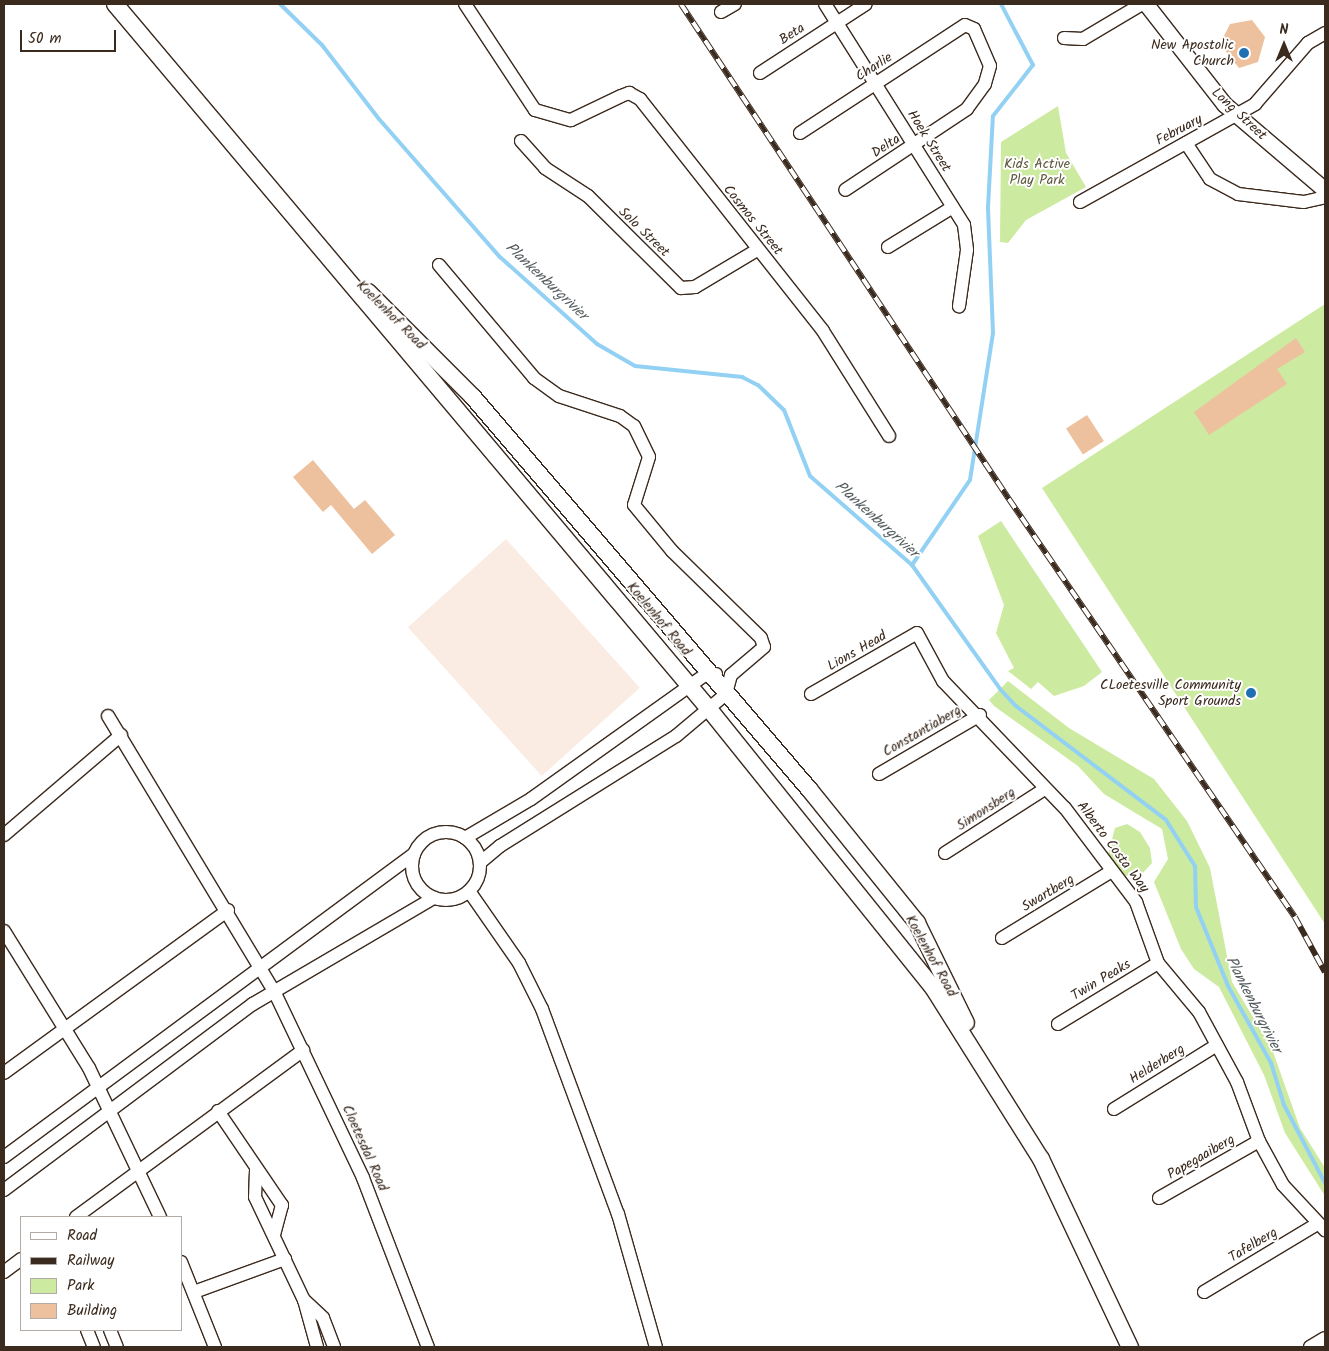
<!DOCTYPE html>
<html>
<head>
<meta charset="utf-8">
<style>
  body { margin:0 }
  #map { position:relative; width:1329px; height:1351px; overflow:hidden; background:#fff; font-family:Kalam,sans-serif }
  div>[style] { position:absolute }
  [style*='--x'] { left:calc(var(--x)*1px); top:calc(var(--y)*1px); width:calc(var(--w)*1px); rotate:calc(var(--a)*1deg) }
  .built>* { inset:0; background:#faece2; transform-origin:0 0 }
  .green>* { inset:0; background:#cdeaa1 }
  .stream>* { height:4px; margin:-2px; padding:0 2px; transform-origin:2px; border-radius:2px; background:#92d1f3 }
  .building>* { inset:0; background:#edc19d; transform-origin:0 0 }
  .roads { filter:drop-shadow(1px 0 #3b2a1e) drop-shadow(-1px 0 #3b2a1e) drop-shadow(0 1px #3b2a1e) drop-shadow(0 -1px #3b2a1e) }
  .minor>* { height:12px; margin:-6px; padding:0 6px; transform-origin:6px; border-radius:6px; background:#fff }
  .minor>.ring { margin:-6px; padding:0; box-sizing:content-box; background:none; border:12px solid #fff; border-radius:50% }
  .tertiary>* { height:15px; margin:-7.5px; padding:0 7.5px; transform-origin:7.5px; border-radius:7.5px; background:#fff }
  .secondary>* { height:16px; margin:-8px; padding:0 8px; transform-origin:8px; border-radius:8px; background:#fff }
  .rail>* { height:5.5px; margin-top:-2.75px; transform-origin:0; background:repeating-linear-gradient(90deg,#fff 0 11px,#3b2a1e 0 22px); box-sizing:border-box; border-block:1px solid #3b2a1e }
  .dots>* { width:14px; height:14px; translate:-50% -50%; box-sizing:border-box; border:2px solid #fff; border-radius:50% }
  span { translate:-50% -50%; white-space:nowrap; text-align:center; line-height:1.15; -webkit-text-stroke:4px #fff; paint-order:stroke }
  .street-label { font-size:14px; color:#3b2a1e }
  .poi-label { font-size:14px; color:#3b2a1e }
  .right { translate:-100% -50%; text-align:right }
  .park-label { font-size:14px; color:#605a3f }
  .water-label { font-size:15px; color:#555c5e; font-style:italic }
  .frame { position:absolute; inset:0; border:5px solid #3b2a1e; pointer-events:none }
  .legend { position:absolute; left:20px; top:1216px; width:162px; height:115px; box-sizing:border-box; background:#fff; border:1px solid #b1aaa5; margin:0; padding:6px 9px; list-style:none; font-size:15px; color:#3b2a1e }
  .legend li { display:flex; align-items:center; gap:10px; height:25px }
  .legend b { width:25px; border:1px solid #b1aaa5 }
  .north { position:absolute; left:1259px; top:20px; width:50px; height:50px; -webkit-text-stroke:4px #fff; paint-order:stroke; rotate:0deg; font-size:14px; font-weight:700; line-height:20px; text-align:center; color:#3b2a1e }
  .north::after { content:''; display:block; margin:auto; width:18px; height:22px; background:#3b2a1e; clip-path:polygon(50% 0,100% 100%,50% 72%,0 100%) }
  .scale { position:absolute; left:20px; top:30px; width:96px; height:22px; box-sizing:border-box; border:2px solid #3b2a1e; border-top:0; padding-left:6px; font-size:15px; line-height:18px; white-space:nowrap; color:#3b2a1e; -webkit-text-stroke:4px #fff; paint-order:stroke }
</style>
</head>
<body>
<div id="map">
  <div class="built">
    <i style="left:506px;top:539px;width:200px;height:132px;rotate:48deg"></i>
  </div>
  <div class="green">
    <i style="clip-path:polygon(1058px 106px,1066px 153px,1086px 187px,1026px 220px,1008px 243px,1000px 242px,1001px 142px)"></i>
    <i style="clip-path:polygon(1325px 304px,1325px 924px,1042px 488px)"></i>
    <i style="clip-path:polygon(1001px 521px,1102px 672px,1084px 686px,1054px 696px,1038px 682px,1031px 689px,1008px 671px,1014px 668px,996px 633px,1004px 605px,978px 536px)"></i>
    <i style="clip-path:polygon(1008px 681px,1069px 728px,1154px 779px,1187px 821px,1210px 868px,1232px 982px,1272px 1049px,1300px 1128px,1325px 1168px,1325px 1196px,1285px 1133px,1264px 1075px,1219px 987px,1194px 969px,1181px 949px,1154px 882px,1168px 859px,1162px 829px,1104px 794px,1078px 766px,994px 706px,989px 700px)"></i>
    <i style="clip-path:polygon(1127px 824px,1140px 832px,1150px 848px,1152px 863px,1141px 875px,1120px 876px,1107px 858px,1115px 828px)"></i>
  </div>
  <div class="stream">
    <i style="--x:280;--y:4;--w:59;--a:44.3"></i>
    <i style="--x:322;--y:45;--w:93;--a:52.4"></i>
    <i style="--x:379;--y:119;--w:184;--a:48.8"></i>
    <i style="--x:500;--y:257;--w:130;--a:41.9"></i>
    <i style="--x:597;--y:344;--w:44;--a:30.1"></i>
    <i style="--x:635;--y:366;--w:108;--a:5.9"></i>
    <i style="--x:742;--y:377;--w:18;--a:27"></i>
    <i style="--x:758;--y:385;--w:36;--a:44"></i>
    <i style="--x:784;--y:410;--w:71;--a:68.5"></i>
    <i style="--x:810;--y:476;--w:135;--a:41.1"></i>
    <i style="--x:912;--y:565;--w:152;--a:54.6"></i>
    <i style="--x:1000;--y:689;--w:23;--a:47"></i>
    <i style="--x:1016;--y:706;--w:188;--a:37.2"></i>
    <i style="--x:1166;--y:820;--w:54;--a:57.8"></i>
    <i style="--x:1195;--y:866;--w:41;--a:88.6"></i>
    <i style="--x:1196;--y:907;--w:85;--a:67.9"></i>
    <i style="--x:1228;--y:986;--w:88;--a:60.8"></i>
    <i style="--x:1271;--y:1063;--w:44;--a:72.8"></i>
    <i style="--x:1284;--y:1105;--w:88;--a:62.3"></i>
    <i style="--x:912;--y:565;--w:103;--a:-55.7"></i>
    <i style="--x:970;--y:480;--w:149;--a:-81.1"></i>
    <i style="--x:993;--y:333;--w:126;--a:-92.3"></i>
    <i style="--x:988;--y:207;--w:91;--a:-86.9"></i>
    <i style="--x:993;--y:116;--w:65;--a:-51.9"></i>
    <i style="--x:1033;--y:65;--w:69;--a:-117.7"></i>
  </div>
  <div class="building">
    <i style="clip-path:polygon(1252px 20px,1265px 37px,1258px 62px,1239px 68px,1220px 44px,1230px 24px)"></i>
    <i style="clip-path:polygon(1296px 338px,1305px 352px,1277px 369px,1287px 384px,1209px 435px,1194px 412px)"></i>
    <i style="left:1087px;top:415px;width:31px;height:25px;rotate:57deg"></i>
    <i style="clip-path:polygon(313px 460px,354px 509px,365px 500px,395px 535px,372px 554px,331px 505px,323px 512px,293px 477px)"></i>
  </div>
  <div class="roads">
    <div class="minor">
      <i style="--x:465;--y:4;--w:127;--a:56.6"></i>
      <i style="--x:535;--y:110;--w:37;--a:16"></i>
      <i style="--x:571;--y:120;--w:55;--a:-25.6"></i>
      <i style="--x:621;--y:96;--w:9;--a:-21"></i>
      <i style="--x:629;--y:93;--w:13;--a:29"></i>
      <i style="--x:640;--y:99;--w:295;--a:51.7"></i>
      <i style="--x:823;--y:331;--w:124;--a:57.8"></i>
      <i style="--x:825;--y:4;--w:261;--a:57.8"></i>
      <i style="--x:964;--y:225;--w:25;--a:83"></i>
      <i style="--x:967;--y:250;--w:57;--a:98.1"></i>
      <i style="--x:721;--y:12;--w:16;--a:-30"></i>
      <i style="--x:1064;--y:38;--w:19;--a:3"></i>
      <i style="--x:1083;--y:39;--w:69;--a:-30.7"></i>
      <i style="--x:760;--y:73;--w:126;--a:-33.1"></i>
      <i style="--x:800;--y:133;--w:197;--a:-33.2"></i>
      <i style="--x:965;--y:25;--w:10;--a:24"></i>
      <i style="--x:974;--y:29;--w:40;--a:66.6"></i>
      <i style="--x:990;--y:66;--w:19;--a:106"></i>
      <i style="--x:985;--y:84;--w:31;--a:126"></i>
      <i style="--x:967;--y:109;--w:146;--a:146.4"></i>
      <i style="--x:521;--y:141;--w:36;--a:48"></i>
      <i style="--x:545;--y:168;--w:51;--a:33.1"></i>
      <i style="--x:588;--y:196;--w:131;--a:44.7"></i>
      <i style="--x:681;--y:288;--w:14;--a:-4"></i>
      <i style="--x:695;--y:287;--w:72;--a:-30.8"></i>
      <i style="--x:1186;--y:143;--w:43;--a:56.3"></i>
      <i style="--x:1210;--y:179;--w:32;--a:28"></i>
      <i style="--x:1238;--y:194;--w:66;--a:6.9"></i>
      <i style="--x:1304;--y:202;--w:22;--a:-13"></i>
      <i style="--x:1080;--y:202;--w:201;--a:-29.2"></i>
      <i style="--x:1255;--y:104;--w:81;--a:-49"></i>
      <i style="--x:1308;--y:43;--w:20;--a:-30"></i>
      <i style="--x:888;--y:247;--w:76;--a:-31.6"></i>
      <i style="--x:439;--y:265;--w:148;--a:49.9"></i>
      <i style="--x:534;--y:378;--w:31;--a:36"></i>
      <i style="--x:559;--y:396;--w:64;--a:18.2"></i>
      <i style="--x:620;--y:416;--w:17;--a:36"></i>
      <i style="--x:634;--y:426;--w:34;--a:64"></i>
      <i style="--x:649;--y:457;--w:50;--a:107.4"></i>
      <i style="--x:634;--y:505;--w:60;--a:50.4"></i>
      <i style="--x:672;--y:551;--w:124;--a:44.3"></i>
      <i style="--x:761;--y:638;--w:9;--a:72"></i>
      <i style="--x:764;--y:647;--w:43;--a:139.7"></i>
      <i style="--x:731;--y:675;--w:20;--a:105"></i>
      <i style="--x:726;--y:694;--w:65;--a:140"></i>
      <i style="--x:676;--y:736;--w:208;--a:148"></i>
      <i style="--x:500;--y:846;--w:26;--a:140"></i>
      <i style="--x:811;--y:694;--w:122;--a:-29.9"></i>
      <i style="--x:917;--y:633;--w:55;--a:61.6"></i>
      <i style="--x:943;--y:681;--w:176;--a:46.2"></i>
      <i style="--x:1065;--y:808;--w:118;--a:52.9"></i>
      <i style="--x:1136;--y:902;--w:65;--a:70.2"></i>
      <i style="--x:1158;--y:963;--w:64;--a:50.1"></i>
      <i style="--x:1199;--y:1012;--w:80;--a:61.5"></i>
      <i style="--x:1237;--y:1082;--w:63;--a:69.6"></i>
      <i style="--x:1259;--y:1141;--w:50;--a:61.4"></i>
      <i style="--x:1283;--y:1185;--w:62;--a:47"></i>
      <i style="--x:108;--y:716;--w:321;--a:58.9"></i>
      <i style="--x:274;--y:991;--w:207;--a:64.5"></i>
      <i style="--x:363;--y:1178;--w:181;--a:69"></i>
      <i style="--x:879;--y:774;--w:117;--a:-30.3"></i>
      <i class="ring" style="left:412px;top:832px;width:56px;height:56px"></i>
      <i style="--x:4;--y:835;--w:154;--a:-40.5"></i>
      <i style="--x:465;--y:838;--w:77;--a:-30.6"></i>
      <i style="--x:531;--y:799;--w:215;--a:-35.5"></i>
      <i style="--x:706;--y:674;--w:10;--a:0"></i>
      <i style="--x:945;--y:853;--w:117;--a:-32.7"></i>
      <i style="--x:469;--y:891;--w:88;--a:55.2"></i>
      <i style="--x:519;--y:963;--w:51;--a:63.4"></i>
      <i style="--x:542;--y:1009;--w:219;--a:69.7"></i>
      <i style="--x:618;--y:1214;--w:138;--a:74.1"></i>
      <i style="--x:4;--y:931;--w:161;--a:58.2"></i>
      <i style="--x:89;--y:1068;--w:165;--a:64.5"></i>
      <i style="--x:1002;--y:938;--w:127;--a:-31.4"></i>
      <i style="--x:1058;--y:1024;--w:117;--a:-31.4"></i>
      <i style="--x:4;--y:1073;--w:277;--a:-36"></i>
      <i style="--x:1114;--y:1109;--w:121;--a:-31.9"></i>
      <i style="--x:218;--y:1111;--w:114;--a:55.8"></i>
      <i style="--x:282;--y:1205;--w:31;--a:105"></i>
      <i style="--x:4;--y:1157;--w:510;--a:-36.47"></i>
      <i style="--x:256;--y:1170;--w:27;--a:92"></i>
      <i style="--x:255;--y:1197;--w:114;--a:64.6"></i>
      <i style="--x:304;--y:1300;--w:49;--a:74.5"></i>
      <i style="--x:4;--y:1190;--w:311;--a:-36.8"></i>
      <i style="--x:253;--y:1004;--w:210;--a:-30.4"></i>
      <i style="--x:1159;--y:1198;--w:115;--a:-29.7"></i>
      <i style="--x:76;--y:1217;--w:282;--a:-36.3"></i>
      <i style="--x:181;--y:1262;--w:92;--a:68.2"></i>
      <i style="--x:4;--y:1272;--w:21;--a:-37"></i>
      <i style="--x:194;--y:1292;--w:97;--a:-19.9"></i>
      <i style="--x:1204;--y:1292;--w:132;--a:-31"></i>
      <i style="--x:304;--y:1300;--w:26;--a:43"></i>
      <i style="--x:323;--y:1318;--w:31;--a:69"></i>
      <i style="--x:87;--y:1330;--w:18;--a:68"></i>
      <i style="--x:110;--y:1330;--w:18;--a:68"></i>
      <i style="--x:1310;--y:1347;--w:17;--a:-31"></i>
    </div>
    <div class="tertiary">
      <i style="--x:1146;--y:4;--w:127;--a:52"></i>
      <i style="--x:1224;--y:104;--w:133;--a:40.4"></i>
    </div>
    <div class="secondary">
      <i style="--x:115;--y:4;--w:922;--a:49.88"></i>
      <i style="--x:709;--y:709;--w:356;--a:51.2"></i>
      <i style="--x:932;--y:986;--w:204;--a:57.8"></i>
      <i style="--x:1041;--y:1159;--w:208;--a:64.7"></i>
      <i style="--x:368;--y:292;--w:148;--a:45"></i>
      <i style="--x:473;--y:397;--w:516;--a:49.4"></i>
      <i style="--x:809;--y:789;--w:172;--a:51.1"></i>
      <i style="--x:917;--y:923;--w:111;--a:63.9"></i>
    </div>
  </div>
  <div class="rail">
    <i style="--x:681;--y:4;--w:594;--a:56.47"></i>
    <i style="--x:1009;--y:499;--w:506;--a:55.62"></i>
    <i style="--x:1295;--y:917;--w:63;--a:61.4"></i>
  </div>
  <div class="dots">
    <i style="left:1244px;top:53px;background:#1f6fb2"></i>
    <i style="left:1251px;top:693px;background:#1f6fb2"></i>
  </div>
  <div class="street-label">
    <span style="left:792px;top:34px;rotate:-33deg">Beta</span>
    <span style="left:874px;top:67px;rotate:-33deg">Charlie</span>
    <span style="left:1239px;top:114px;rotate:43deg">Long Street</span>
    <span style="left:1179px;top:130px;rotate:-28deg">February</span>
    <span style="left:929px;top:141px;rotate:58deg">Hoek Street</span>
    <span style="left:886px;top:146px;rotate:-33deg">Delta</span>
    <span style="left:753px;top:220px;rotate:51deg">Cosmos Street</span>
    <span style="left:644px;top:232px;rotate:44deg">Solo Street</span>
    <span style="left:391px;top:315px;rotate:45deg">Koelenhof Road</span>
    <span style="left:659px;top:619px;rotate:50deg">Koelenhof Road</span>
    <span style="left:857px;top:651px;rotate:-30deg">Lions Head</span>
    <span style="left:922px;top:731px;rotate:-30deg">Constantiaberg</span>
    <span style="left:986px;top:809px;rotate:-33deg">Simonsberg</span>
    <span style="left:1113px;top:847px;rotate:53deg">Alberto Costa Way</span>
    <span style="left:1048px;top:893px;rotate:-31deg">Swartberg</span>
    <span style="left:931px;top:956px;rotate:61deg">Koelenhof Road</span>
    <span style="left:1101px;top:980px;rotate:-31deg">Twin Peaks</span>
    <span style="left:1157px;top:1064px;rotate:-32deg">Helderberg</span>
    <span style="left:365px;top:1148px;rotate:66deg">Cloetesdal Road</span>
    <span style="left:1201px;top:1157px;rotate:-30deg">Papegaaiberg</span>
    <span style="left:1253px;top:1245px;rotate:-31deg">Tafelberg</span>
  </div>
  <div class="poi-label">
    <span class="right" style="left:1234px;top:53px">New Apostolic<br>Church</span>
    <span class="right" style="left:1241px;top:693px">CLoetesville Community<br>Sport Grounds</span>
  </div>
  <div class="park-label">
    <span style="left:1037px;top:172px">Kids Active<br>Play Park</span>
  </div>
  <div class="water-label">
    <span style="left:546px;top:282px;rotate:43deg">Plankenburgrivier</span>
    <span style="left:876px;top:520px;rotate:42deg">Plankenburgrivier</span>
    <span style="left:1253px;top:1005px;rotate:63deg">Plankenburgrivier</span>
  </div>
  <div class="frame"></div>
  <ul class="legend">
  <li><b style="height:6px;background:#fff"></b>Road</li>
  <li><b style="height:6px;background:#3b2a1e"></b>Railway</li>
  <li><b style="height:14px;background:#cdeaa1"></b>Park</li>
  <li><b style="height:14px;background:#edc19d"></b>Building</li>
  </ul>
  <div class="north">N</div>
  <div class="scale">50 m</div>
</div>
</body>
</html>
